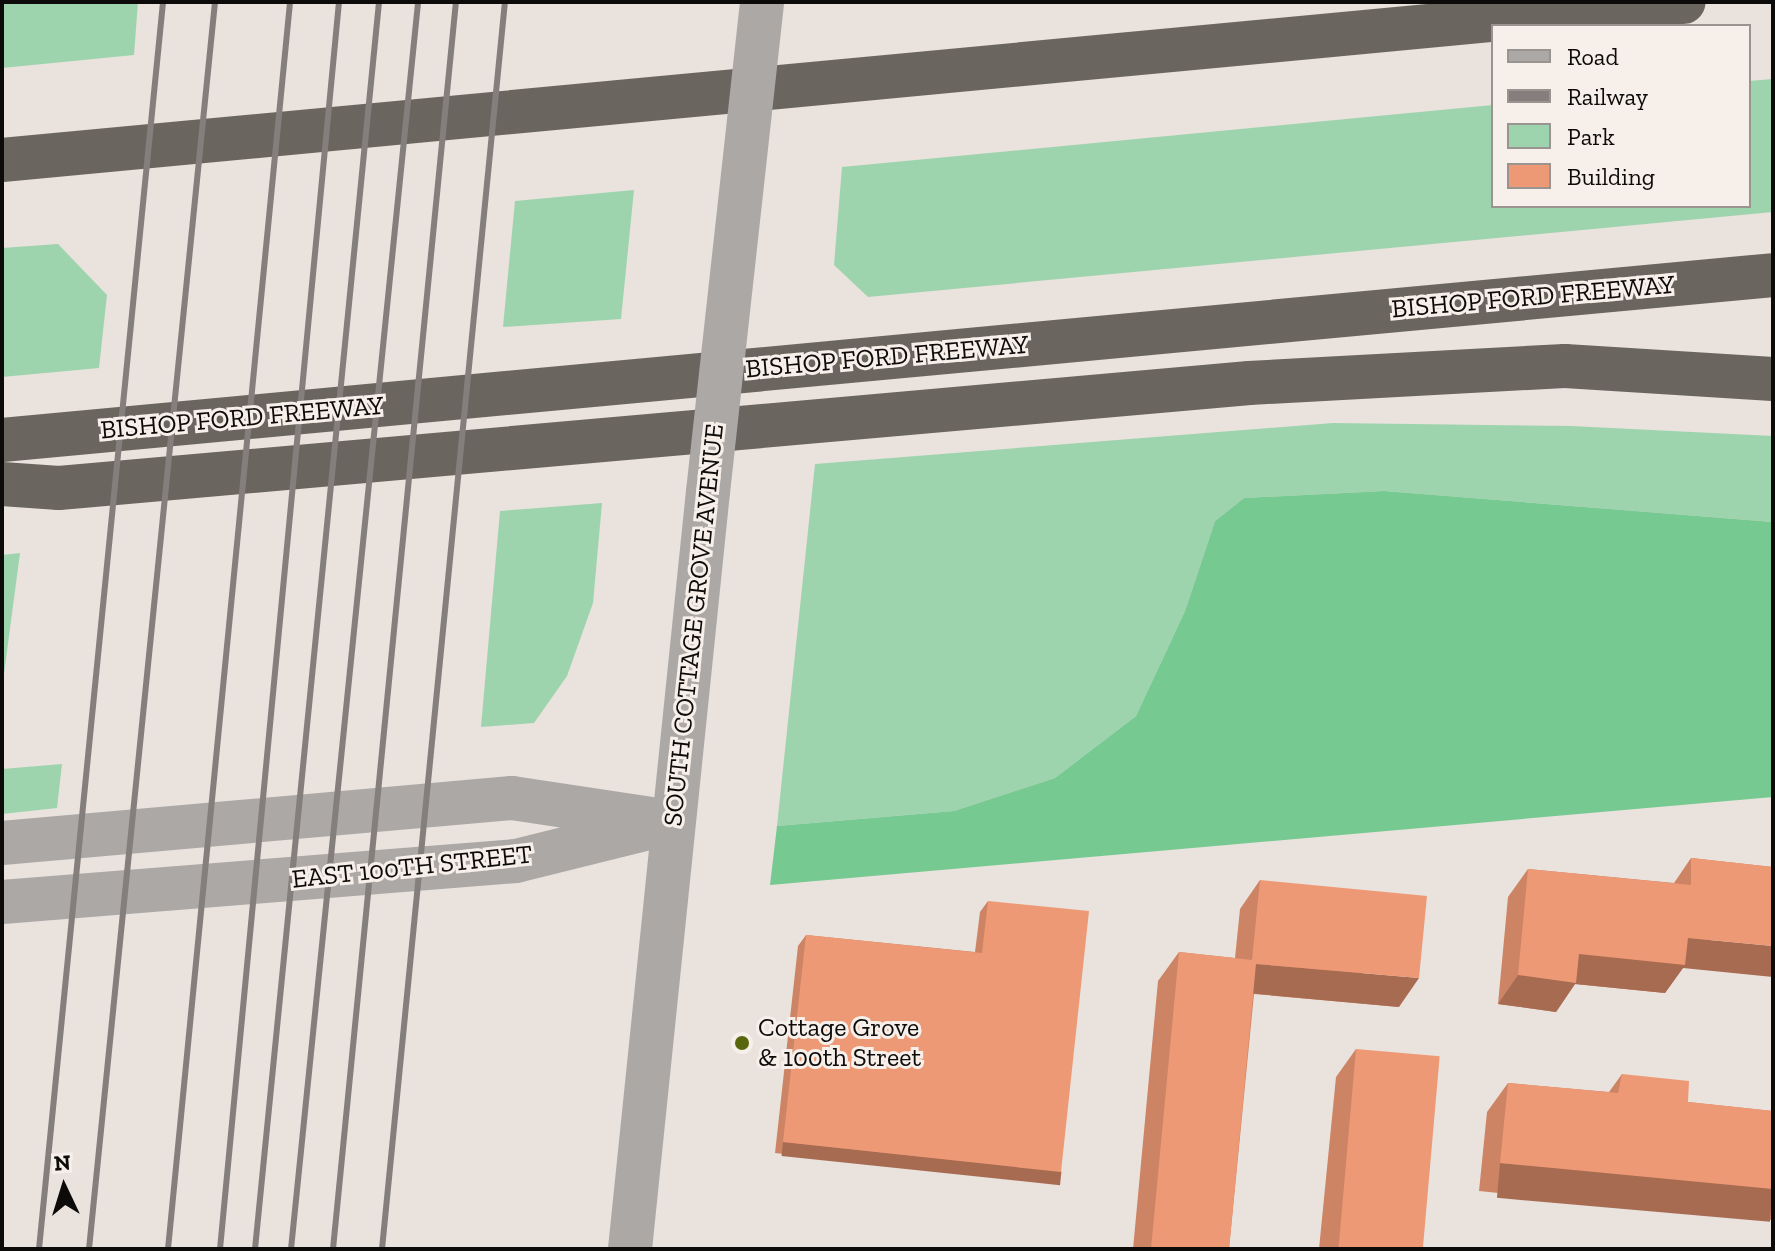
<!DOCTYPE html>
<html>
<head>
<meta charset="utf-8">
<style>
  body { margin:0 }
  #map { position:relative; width:1775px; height:1251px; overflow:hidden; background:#e9e2dd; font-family:"Zilla Slab",serif }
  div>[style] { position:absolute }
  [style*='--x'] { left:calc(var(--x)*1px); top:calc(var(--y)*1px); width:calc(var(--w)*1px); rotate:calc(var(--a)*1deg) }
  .green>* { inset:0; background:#9ed4ad }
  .forest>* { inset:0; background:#77c992 }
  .minor>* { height:44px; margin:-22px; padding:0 22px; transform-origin:22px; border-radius:22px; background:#aba8a6 }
  .highway>* { height:44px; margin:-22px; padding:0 22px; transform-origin:22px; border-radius:22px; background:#6b6560 }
  .rail>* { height:6px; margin:-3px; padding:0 3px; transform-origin:3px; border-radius:3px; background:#847f7c }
  .minor-bridge>* { height:44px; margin:-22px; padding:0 22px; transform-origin:22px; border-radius:22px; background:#aba8a6 }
  .wall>* { inset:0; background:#cd8465 }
  .shaded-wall>* { inset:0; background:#a76b52; transform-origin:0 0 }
  .building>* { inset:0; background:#ee9975; transform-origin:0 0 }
  .dots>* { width:22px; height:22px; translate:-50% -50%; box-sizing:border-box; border:4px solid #f6efea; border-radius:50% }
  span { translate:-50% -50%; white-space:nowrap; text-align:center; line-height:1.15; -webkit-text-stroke:6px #f6efea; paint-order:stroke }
  .street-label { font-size:26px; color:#0d0b09 }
  .poi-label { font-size:26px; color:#0d0b09 }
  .left { translate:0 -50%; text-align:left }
  .frame { position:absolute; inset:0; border:4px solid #0d0b09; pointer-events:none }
  .legend { position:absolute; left:1491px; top:24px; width:260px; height:184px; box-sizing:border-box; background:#f6efea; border:2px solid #999490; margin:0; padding:10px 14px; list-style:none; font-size:24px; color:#0d0b09 }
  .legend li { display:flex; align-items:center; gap:16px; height:40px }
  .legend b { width:40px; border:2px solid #999490 }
  .north { position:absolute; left:24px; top:1147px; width:80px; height:80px; -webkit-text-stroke:6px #f6efea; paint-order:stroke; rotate:356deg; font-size:22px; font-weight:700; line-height:32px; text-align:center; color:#0d0b09 }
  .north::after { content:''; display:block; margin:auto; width:28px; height:36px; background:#0d0b09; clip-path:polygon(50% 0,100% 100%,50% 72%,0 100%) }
</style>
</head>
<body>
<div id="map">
  <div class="green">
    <i style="clip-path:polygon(2px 2px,138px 2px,134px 55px,2px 68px)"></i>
    <i style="clip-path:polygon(1773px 79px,1773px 212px,868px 297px,834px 265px,842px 167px,1493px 105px,1493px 206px,1749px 206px,1749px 81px)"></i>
    <i style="clip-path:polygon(634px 190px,621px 319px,503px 327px,515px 201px)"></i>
    <i style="clip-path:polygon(58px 244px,107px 295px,99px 368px,2px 377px,2px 248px)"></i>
    <i style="clip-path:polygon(1333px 423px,1571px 426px,1773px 436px,1773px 522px,1384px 491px,1244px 498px,1215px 521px,1185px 611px,1136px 716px,1055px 778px,954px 811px,777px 826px,815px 464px)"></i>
    <i style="clip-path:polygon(602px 503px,593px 603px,567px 676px,534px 723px,481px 727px,500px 511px)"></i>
    <i style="clip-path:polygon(20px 553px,2px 689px,2px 555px)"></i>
    <i style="clip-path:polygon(62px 764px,57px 808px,2px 814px,2px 769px)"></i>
  </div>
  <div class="forest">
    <i style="clip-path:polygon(1384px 491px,1773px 522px,1773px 797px,770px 885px,777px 826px,954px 811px,1055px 778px,1136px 716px,1185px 611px,1215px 521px,1244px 498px)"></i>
  </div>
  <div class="minor">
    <i style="--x:2;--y:843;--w:512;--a:-5.04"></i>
    <i style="--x:512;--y:798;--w:141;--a:8.6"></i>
    <i style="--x:2;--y:902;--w:516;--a:-4.56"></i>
    <i style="--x:516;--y:861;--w:162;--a:-14"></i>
    <i style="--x:630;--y:1249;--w:761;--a:-84.12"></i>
  </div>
  <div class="highway">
    <i style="--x:2;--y:160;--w:1689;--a:-5.37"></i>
    <i style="--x:2;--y:440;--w:1779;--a:-5.32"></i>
    <i style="--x:2;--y:484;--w:57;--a:4"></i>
    <i style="--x:59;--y:488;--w:1195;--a:-5.04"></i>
    <i style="--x:1249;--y:383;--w:316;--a:-3.1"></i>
    <i style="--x:1565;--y:366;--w:208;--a:3.6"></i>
  </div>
  <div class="rail">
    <i style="--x:39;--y:1249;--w:1253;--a:-84.32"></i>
    <i style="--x:89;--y:1249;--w:1253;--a:-84.23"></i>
    <i style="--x:168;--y:1249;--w:1253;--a:-84.41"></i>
    <i style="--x:220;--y:1249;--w:1253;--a:-84.55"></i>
    <i style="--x:255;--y:1249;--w:1253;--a:-84.32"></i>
    <i style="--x:291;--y:1249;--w:1253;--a:-84.18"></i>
    <i style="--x:333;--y:1249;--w:1253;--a:-84.37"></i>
    <i style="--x:382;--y:1249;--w:1253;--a:-84.37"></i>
  </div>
  <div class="minor-bridge">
    <i style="--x:708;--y:492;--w:493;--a:-83.7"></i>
  </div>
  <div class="wall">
    <i style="clip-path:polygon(1691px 858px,1773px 867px,1683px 968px,1665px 993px,1575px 984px,1556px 1012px,1498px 1004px,1508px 897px,1528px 869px,1674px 883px)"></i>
    <i style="clip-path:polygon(1260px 880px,1399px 1007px,1254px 994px,1229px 1249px,1133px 1249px,1158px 981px,1179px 952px,1235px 958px,1240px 909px)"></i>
    <i style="clip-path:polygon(988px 901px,1061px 1172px,1053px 1183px,775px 1153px,798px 946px,806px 935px,975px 952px,980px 912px)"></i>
    <i style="clip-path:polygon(1356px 1049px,1422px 1249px,1319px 1249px,1336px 1077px)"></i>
    <i style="clip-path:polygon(1622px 1074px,1688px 1102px,1773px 1111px,1773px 1220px,1479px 1191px,1487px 1112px,1508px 1083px,1609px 1092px)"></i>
  </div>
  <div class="shaded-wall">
    <i style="clip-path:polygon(1688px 938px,1773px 946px,1773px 977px,1683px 968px,1665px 993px,1575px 984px,1556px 1012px,1498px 1004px,1518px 975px,1579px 954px)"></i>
    <i style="clip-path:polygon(1256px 964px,1419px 978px,1399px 1007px,1236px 992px)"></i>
    <i style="left:783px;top:1142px;width:280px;height:14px;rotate:6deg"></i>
    <i style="left:1500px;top:1163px;width:274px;height:35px;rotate:5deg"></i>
  </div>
  <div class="building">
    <i style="clip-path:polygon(1691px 858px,1773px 867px,1773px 946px,1688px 938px,1685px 965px,1579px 954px,1576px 983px,1518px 975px,1528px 869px,1691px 885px)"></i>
    <i style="clip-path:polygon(1260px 880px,1427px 896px,1419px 978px,1256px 964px,1229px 1249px,1151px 1249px,1179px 952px,1252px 960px)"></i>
    <i style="clip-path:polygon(988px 901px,1089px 911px,1061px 1172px,783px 1142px,806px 935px,982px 953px)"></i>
    <i style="left:1356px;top:1049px;width:84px;height:201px;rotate:5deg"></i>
    <i style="clip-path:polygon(1622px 1074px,1689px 1081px,1688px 1102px,1773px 1111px,1773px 1189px,1500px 1163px,1508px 1083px,1618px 1093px)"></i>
  </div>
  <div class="dots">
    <i style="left:742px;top:1043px;background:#58660d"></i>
  </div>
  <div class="street-label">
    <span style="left:1533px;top:297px;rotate:-5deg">BISHOP FORD FREEWAY</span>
    <span style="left:887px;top:357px;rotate:-5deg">BISHOP FORD FREEWAY</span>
    <span style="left:242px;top:418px;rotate:-5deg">BISHOP FORD FREEWAY</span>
    <span style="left:694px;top:625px;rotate:-84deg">SOUTH COTTAGE GROVE AVENUE</span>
    <span style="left:412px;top:867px;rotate:-6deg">EAST 100TH STREET</span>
  </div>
  <div class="poi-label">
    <span class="left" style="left:758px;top:1043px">Cottage Grove<br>&amp; 100th Street</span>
  </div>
  <div class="frame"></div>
  <ul class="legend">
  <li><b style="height:10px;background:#aba8a6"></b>Road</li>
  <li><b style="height:10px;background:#847f7c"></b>Railway</li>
  <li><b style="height:22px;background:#9ed4ad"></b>Park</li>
  <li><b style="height:22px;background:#ee9975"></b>Building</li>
  </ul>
  <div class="north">N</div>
</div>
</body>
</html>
